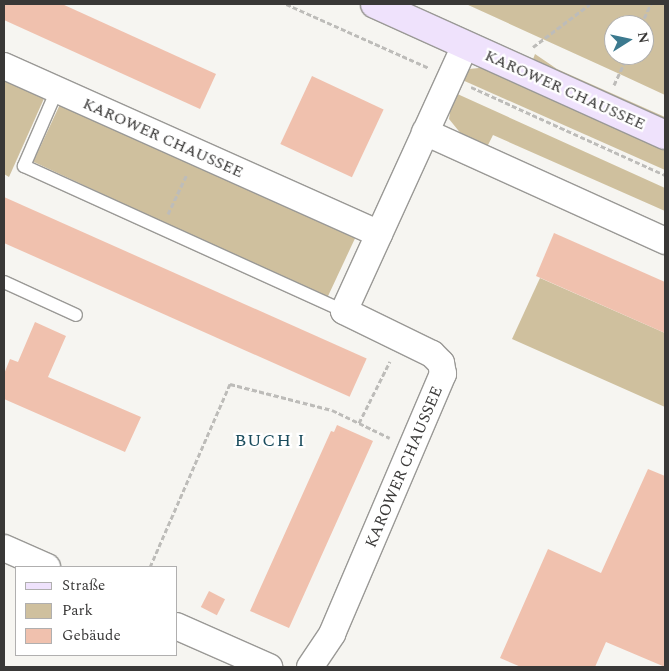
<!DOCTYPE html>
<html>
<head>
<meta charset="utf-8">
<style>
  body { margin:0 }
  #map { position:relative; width:669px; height:671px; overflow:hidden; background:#f6f5f1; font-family:Spectral,serif }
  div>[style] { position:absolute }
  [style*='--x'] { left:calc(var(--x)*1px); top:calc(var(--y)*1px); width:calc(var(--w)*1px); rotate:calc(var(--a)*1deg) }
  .green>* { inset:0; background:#cfc09e; transform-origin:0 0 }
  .building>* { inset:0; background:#f0c1ae; transform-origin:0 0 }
  .path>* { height:3px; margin-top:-1.5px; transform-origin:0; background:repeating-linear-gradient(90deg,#bdbcb9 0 5px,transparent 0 7.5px) }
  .roads { filter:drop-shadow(1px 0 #9a9996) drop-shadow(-1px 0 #9a9996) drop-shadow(0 1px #9a9996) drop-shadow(0 -1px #9a9996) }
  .service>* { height:12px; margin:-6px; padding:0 6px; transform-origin:6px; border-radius:6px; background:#fff }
  .minor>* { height:26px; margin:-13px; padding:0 13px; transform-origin:13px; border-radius:13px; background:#fff }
  .secondary>* { height:28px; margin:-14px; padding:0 14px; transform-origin:14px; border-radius:14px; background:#efe2fc }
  span { translate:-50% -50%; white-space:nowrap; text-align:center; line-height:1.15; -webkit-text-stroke:4.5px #fff; paint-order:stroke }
  .street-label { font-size:16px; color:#393837 }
  .neighbourhood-label { font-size:18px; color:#1a4c5d; letter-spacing:1px }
  .frame { position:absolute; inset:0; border:5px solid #393837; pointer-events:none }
  .legend { position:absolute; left:15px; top:566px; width:162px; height:90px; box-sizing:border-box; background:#fff; border:1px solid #b0afaf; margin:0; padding:6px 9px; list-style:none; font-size:15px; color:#393837 }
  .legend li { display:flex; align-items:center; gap:10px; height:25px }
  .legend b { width:25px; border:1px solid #b0afaf }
  .north { position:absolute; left:604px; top:15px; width:50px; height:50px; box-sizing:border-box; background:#fff; border:1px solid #b0afaf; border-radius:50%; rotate:80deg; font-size:14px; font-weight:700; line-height:20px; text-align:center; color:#393837 }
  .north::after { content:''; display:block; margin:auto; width:18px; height:22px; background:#3c7a8f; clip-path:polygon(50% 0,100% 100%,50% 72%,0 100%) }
</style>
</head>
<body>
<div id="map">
  <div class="green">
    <i style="clip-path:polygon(evenodd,466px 4px,665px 4px,665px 95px,624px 76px,466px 4px,614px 25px,644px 25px,644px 55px,614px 55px,614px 25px)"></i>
    <i style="clip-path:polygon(535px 54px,557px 69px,665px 117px,665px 122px,532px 62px)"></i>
    <i style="clip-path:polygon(489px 67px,665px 147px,665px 170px,460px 79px,469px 69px)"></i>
    <i style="clip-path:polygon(4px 75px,46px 94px,9px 177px,4px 174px)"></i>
    <i style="clip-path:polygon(453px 92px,665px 188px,665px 211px,493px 135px,487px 147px,462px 135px,449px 119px)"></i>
    <i style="left:62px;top:100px;width:324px;height:68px;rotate:25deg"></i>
    <i style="clip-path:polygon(540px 278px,665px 333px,665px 407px,512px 339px)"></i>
  </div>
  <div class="building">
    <i style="clip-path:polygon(4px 4px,62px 4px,216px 74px,200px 109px,4px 20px)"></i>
    <i style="left:312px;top:76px;width:79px;height:75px;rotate:25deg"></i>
    <i style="left:4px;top:197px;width:397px;height:42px;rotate:24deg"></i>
    <i style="clip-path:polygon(554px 233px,665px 282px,665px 333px,536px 276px)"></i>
    <i style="clip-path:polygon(35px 322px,66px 336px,48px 377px,141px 417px,125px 452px,4px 399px,4px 374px,10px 359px,18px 362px)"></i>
    <i style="clip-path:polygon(337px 425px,373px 441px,289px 628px,250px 611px,331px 431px,334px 432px)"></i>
    <i style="clip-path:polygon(648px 469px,665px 476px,665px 667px,606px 642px,595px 667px,521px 667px,500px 658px,548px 549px,601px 573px)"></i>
    <i style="left:209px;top:591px;width:18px;height:18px;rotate:27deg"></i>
  </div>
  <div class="path">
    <i style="--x:286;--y:4;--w:157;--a:24.1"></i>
    <i style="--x:641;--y:25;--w:23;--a:-65"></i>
    <i style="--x:533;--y:47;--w:71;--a:-37"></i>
    <i style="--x:614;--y:85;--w:33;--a:-65"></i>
    <i style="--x:471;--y:87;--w:213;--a:24.4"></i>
    <i style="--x:168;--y:214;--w:44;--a:-64.6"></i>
    <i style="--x:359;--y:423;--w:69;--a:-63.4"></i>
    <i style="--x:150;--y:567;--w:200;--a:-66.4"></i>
    <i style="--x:230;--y:384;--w:105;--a:14.3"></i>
    <i style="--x:332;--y:410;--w:64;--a:25.8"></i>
  </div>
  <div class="roads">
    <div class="service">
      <i style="--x:57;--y:90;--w:83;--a:113.5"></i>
      <i style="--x:24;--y:166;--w:351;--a:24.4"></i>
      <i style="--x:4;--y:282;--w:79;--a:24.6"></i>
    </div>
    <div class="minor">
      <i style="--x:4;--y:66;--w:411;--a:24.1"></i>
      <i style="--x:425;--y:132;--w:264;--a:24.4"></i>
      <i style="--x:4;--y:548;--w:47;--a:23.8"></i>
      <i style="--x:176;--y:626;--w:102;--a:23.8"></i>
      <i style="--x:310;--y:667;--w:40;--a:-56"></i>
      <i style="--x:332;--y:634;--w:283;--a:-66.9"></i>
      <i style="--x:443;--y:374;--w:11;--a:-100"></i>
      <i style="--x:441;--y:363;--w:13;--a:-135"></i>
      <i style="--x:432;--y:354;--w:98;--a:-154"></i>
      <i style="--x:344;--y:311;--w:292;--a:-65.5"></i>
    </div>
    <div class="secondary">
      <i style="--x:375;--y:4;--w:318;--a:24.3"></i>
    </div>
  </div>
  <div class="street-label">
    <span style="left:565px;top:90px;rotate:24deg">KAROWER CHAUSSEE</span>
    <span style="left:163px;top:138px;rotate:24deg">KAROWER CHAUSSEE</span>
    <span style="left:404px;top:467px;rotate:-67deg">KAROWER CHAUSSEE</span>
  </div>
  <div class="neighbourhood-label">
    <span style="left:270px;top:441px">BUCH I</span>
  </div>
  <div class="frame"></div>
  <ul class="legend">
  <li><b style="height:6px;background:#efe2fc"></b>Straße</li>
  <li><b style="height:14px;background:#cfc09e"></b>Park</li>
  <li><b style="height:14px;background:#f0c1ae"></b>Gebäude</li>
  </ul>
  <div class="north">N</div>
</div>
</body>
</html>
